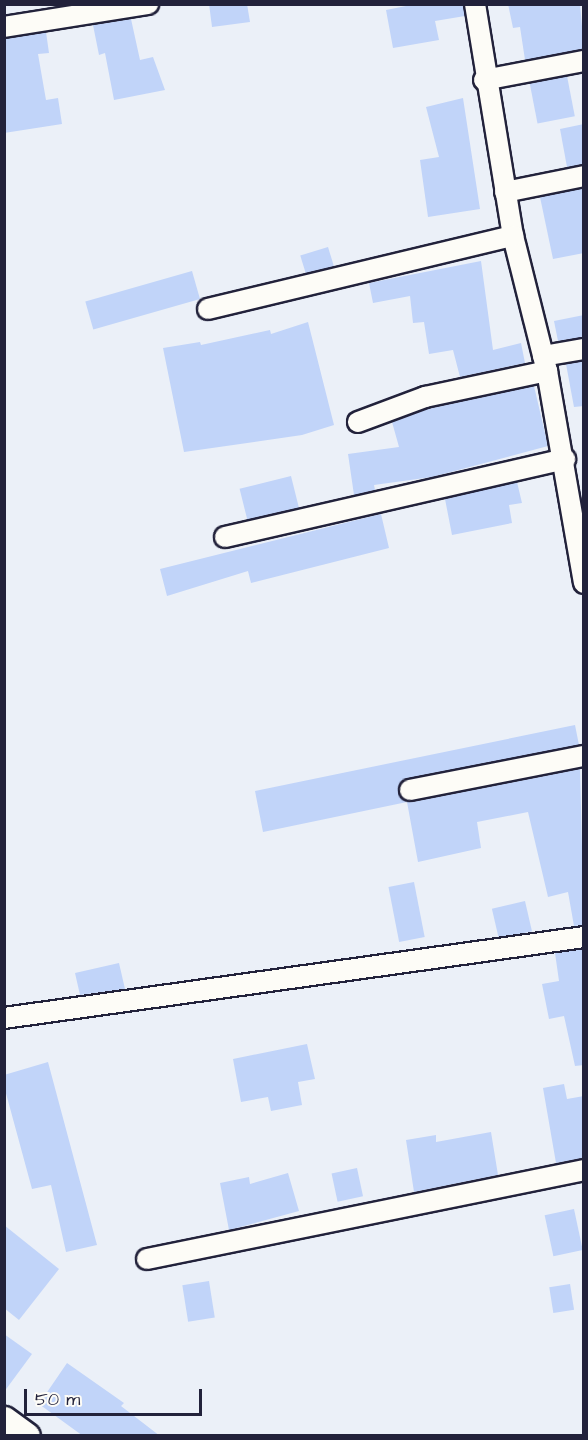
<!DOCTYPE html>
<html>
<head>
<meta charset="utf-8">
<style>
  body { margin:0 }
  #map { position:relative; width:588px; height:1440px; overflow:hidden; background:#ebf0f8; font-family:"Architects Daughter",sans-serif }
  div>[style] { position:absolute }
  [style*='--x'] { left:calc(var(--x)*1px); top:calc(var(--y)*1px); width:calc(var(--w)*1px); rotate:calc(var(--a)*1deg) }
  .building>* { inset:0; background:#c1d4f9; transform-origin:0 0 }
  .roads { filter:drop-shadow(2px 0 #22223b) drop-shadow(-2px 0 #22223b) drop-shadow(0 2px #22223b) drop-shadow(0 -2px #22223b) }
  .minor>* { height:20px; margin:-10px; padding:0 10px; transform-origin:10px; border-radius:10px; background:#fdfcf7 }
  .secondary>* { height:27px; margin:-13.5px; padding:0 13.5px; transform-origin:13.5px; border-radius:13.5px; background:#fdfcf7 }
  span { translate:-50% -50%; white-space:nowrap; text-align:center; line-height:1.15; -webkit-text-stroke:6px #fdfcf7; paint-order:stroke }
  .frame { position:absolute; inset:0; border:6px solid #22223b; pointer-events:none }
  .scale { position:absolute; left:24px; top:1389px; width:178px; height:27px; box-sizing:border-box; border:3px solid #22223b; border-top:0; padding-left:8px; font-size:18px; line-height:21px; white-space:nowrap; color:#22223b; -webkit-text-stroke:4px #fdfcf7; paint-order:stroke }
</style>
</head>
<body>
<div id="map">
  <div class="building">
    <i style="clip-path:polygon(209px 4px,247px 4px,250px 22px,212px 27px)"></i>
    <i style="clip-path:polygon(416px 4px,463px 4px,465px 16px,435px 21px,439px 40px,393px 48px,386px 10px)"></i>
    <i style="clip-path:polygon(508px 4px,580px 4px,584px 49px,525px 60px,520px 27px,513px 28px)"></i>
    <i style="clip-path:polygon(131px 19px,140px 60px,153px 57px,165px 90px,114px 100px,105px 53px,99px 55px,93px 25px)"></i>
    <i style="clip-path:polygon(46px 32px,49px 53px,38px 54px,46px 100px,58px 98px,62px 124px,4px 133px,4px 39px)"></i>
    <i style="left:567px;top:76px;width:41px;height:38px;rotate:79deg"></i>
    <i style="clip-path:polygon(463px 98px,480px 209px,428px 217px,420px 160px,439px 157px,426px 107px)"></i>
    <i style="clip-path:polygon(584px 124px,584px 164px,567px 167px,560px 129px)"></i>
    <i style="clip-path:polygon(584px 188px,584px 253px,553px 259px,540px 197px)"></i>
    <i style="left:328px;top:247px;width:21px;height:29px;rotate:73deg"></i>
    <i style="clip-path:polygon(481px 261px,493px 350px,521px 343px,525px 363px,460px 377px,453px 350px,429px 354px,424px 322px,413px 323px,410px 296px,373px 303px,369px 283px)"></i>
    <i style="left:192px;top:271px;width:29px;height:111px;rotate:74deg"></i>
    <i style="clip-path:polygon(584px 315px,584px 337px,558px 341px,554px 321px)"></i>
    <i style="clip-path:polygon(308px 322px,334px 425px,302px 435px,184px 452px,163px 348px,200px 342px,201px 345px,270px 330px,271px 334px)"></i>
    <i style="clip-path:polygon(584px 361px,584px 406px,574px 407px,566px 364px)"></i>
    <i style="clip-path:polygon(534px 386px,548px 446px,432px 477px,374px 485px,375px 490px,354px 495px,348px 454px,399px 447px,392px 422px,428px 409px)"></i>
    <i style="left:291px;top:476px;width:33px;height:53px;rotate:76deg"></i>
    <i style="clip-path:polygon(517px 482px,522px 503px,509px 505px,512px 523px,452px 535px,445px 499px)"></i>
    <i style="clip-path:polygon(381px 514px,389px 548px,251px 583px,248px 571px,167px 596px,160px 569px)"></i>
    <i style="clip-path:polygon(575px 725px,579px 745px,408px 778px,398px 792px,412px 802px,580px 769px,584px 925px,574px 926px,568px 892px,548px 897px,528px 812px,477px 822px,481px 848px,418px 862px,407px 802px,263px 832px,255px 791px)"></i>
    <i style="left:414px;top:882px;width:56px;height:26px;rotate:79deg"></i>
    <i style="left:525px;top:901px;width:31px;height:34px;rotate:77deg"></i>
    <i style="clip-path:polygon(584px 949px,584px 1065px,575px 1066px,564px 1016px,549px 1019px,542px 984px,559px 981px,555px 953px)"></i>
    <i style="clip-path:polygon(119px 963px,125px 989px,80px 995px,75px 973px)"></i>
    <i style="clip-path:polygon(307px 1044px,315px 1079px,298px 1082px,302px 1105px,271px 1111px,268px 1097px,241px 1102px,233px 1059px)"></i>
    <i style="clip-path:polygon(48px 1062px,97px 1245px,66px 1252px,51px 1185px,32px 1189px,4px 1086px,4px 1075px)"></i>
    <i style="clip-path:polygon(564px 1084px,567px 1099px,584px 1096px,584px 1158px,556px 1163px,543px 1088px)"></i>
    <i style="clip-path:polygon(491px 1132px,498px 1175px,414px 1192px,406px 1140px,436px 1135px,436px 1142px)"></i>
    <i style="left:357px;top:1168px;width:29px;height:26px;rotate:78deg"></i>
    <i style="clip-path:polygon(288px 1173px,299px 1211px,229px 1230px,220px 1183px,249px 1177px,250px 1184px)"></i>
    <i style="left:574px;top:1209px;width:42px;height:30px;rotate:78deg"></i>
    <i style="clip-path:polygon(4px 1225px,59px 1269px,19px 1320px,4px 1308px)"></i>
    <i style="left:209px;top:1281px;width:37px;height:27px;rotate:81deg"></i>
    <i style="left:570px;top:1284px;width:26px;height:21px;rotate:81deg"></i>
    <i style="clip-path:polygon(4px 1334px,32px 1354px,4px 1392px)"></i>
    <i style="clip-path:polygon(67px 1363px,124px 1403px,121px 1406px,160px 1436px,83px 1436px,39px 1404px)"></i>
  </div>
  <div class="roads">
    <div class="minor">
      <i style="--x:475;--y:4;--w:235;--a:80.7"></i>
      <i style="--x:513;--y:236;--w:139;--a:75.9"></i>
      <i style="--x:547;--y:371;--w:215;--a:80.1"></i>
      <i style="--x:4;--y:27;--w:146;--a:-9.1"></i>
      <i style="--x:484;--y:80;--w:102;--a:-10.8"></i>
      <i style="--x:505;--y:192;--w:81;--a:-11.4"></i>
      <i style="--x:208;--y:309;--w:314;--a:-13.5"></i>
      <i style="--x:543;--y:356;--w:42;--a:-9.7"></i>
      <i style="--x:358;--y:422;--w:72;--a:-20.5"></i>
      <i style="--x:425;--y:397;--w:125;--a:-12"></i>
      <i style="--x:225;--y:537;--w:349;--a:-12.9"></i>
      <i style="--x:410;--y:790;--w:177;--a:-11.1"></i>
      <i style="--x:4;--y:1018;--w:586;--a:-7.95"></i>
      <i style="--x:147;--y:1259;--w:446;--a:-11.5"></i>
    </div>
    <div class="secondary">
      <i style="--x:4;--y:1420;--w:27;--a:36"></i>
    </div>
  </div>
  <div class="frame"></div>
  <div class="scale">50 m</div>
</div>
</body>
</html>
